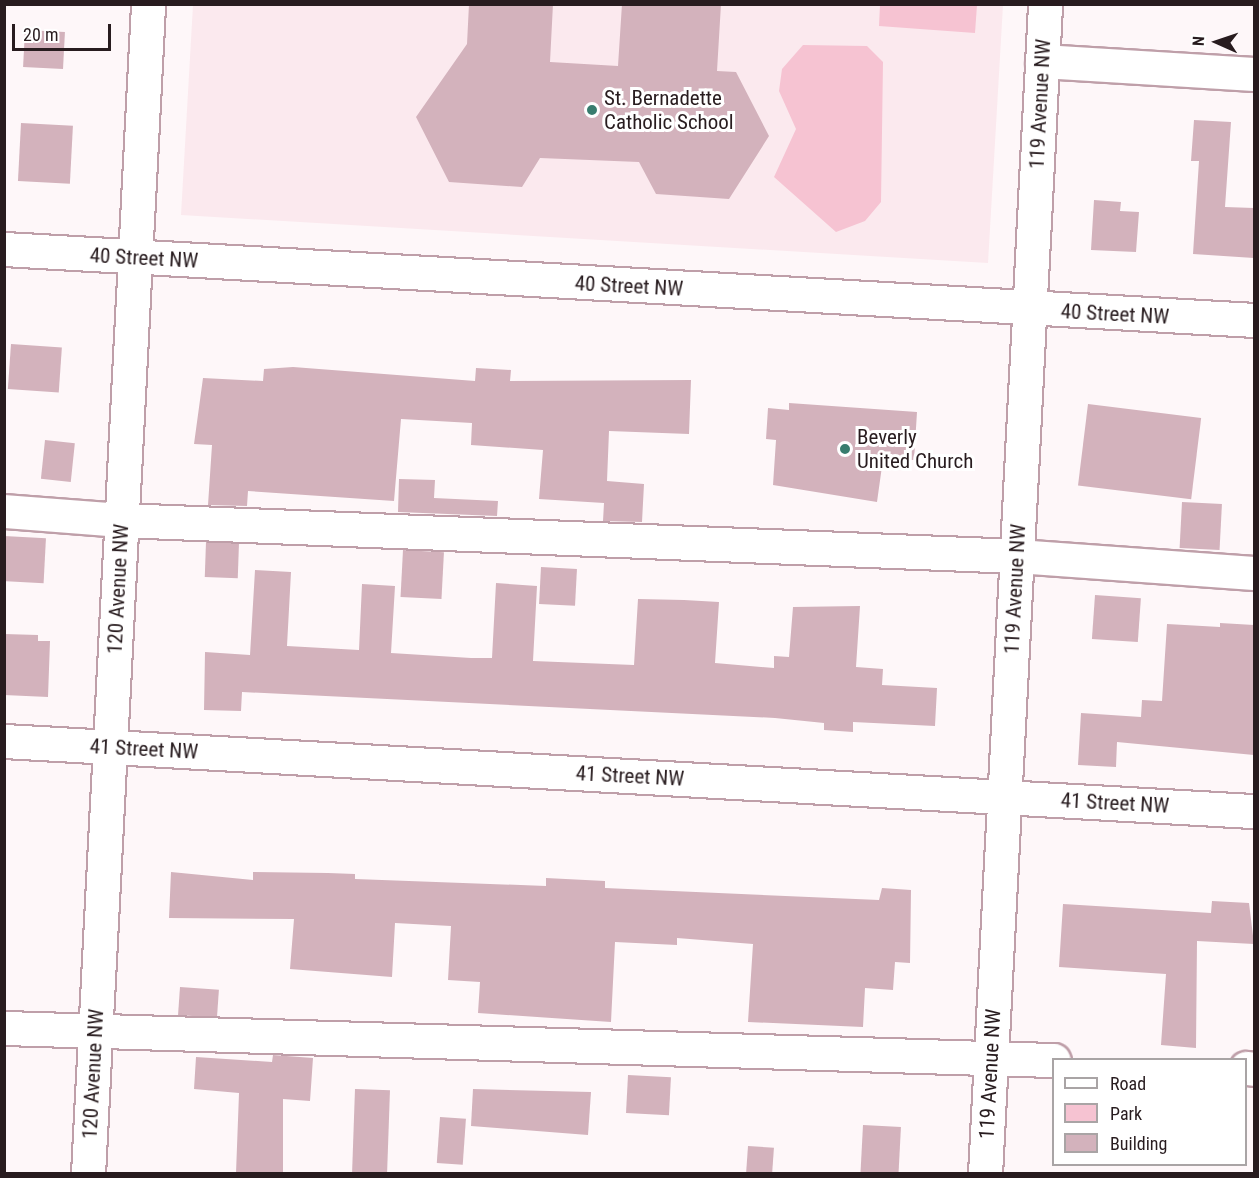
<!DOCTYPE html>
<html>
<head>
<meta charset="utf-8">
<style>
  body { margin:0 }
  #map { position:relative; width:1259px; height:1178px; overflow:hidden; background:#fef7f9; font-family:"Roboto Condensed",sans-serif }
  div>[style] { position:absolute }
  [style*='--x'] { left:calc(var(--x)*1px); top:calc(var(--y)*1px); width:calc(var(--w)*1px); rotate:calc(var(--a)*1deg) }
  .built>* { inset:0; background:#fbe9ee }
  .green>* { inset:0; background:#f6c3d2 }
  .building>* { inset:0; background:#d3b2bc; transform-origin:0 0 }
  .roads { filter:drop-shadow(2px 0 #bf9fa9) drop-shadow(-2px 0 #bf9fa9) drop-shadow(0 2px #bf9fa9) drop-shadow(0 -2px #bf9fa9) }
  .minor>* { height:33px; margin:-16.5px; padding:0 16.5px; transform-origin:16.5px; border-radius:16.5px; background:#fff }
  .dots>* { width:16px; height:16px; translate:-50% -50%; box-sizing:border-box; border:3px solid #fff; border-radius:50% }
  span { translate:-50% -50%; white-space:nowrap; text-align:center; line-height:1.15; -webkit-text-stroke:6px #fff; paint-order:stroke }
  .poi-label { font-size:21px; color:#281c1f }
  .left { translate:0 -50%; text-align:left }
  .street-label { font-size:21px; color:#281c1f }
  .frame { position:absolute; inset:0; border:6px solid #281c1f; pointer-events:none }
  .legend { position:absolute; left:1052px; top:1058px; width:195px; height:108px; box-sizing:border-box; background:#fff; border:2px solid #a9a4a5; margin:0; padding:8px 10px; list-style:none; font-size:18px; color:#281c1f }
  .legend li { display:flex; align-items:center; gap:12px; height:30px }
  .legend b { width:30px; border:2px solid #a9a4a5 }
  .north { position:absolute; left:1187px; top:12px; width:60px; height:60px; -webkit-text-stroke:4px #fff; paint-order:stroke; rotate:273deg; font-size:16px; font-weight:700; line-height:24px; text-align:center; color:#281c1f }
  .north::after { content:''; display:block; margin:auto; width:21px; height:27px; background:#281c1f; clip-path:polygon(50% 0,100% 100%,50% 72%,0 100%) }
  .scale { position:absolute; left:12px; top:24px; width:99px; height:27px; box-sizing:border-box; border:3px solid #281c1f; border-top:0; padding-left:8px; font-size:18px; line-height:21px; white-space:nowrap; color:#281c1f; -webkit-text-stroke:4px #fff; paint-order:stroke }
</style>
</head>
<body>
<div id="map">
  <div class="built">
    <i style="clip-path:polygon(193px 5px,1003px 5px,988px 263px,181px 215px)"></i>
  </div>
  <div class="green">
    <i style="clip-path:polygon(880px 5px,977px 5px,975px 33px,879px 26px)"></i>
    <i style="clip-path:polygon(803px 45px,867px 46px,883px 62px,881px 202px,865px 221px,836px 232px,774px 177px,796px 129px,779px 91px,782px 69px)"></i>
  </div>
  <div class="building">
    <i style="clip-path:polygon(469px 4px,553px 4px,550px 62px,618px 66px,622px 4px,721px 4px,717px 71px,736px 72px,769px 136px,729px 199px,656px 194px,639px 162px,540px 158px,522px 187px,449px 182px,416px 117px,467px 44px)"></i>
    <i style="left:25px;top:30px;width:40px;height:37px;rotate:3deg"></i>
    <i style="clip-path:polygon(1194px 120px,1231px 122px,1225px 207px,1254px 208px,1254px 258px,1193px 254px,1199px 161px,1191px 161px)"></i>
    <i style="left:21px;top:123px;width:52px;height:58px;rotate:3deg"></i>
    <i style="clip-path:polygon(1094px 200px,1121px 202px,1120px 211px,1139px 212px,1136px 252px,1091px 250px)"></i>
    <i style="left:11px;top:344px;width:51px;height:45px;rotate:4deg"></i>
    <i style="clip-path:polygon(293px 367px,475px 381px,476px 368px,511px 370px,510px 381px,691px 380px,689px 434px,609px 431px,607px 481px,644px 484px,642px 522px,603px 521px,604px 503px,539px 499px,543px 450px,471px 445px,472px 423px,401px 419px,394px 501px,248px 491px,247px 506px,208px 505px,212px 445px,194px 444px,203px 378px,263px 381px,264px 369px)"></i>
    <i style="clip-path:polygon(789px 403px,917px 412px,914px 460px,883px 459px,877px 502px,773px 485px,776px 440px,766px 439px,768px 408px,789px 410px)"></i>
    <i style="left:1088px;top:404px;width:114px;height:82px;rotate:7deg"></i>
    <i style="left:45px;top:440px;width:30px;height:39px;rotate:6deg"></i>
    <i style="clip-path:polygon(399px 479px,435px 480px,434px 498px,498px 501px,497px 516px,398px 512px)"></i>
    <i style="left:1182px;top:502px;width:40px;height:46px;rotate:3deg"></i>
    <i style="left:4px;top:536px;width:42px;height:45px;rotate:3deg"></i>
    <i style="left:206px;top:542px;width:33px;height:35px;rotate:2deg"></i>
    <i style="left:403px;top:550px;width:41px;height:47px;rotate:3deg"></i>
    <i style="left:541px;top:567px;width:36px;height:37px;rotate:3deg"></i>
    <i style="clip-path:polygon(255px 570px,291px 572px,287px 646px,359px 650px,362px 584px,395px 586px,391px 653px,471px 658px,492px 658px,496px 583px,537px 586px,533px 661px,634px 665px,638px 599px,684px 600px,719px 602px,715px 663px,774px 668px,774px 656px,789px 657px,793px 607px,860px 606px,856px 667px,883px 669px,882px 685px,937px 688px,935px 726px,853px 722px,853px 732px,824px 730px,824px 723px,775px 718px,242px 692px,241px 711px,204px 710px,205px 652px,250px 655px)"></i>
    <i style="left:1095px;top:595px;width:46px;height:44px;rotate:4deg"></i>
    <i style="clip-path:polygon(1220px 623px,1254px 625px,1254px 755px,1117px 742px,1116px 767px,1078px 765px,1081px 713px,1141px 717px,1142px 700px,1162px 701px,1167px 624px,1220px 627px)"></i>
    <i style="clip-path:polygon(4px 634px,38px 635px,38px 641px,50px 641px,48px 697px,4px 695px)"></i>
    <i style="clip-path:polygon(171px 872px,253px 880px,253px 872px,328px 873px,355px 874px,355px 879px,546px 886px,546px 878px,605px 881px,605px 888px,879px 900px,882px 888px,911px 890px,910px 963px,895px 962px,893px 990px,865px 988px,863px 1027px,748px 1022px,753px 944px,677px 938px,677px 945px,615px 942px,611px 1022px,478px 1013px,480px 982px,448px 980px,451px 926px,395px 923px,392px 977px,290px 969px,294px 919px,169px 918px)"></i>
    <i style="clip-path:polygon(1212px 901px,1249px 903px,1254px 944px,1197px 941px,1196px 1048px,1161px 1045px,1166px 974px,1059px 967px,1063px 904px,1211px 913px)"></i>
    <i style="left:180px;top:987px;width:39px;height:28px;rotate:4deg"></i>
    <i style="clip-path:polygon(273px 1055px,313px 1058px,310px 1101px,283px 1099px,283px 1173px,236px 1173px,239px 1093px,194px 1089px,196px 1057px,272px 1062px)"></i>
    <i style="left:628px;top:1075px;width:43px;height:38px;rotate:3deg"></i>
    <i style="left:355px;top:1089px;width:35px;height:84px;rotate:2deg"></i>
    <i style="clip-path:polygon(473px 1089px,591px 1092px,588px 1135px,471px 1126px)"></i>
    <i style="left:440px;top:1117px;width:26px;height:46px;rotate:4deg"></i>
    <i style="left:863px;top:1125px;width:38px;height:48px;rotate:3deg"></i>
    <i style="left:748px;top:1146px;width:26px;height:27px;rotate:4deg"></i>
  </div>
  <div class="roads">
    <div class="minor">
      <i style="--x:1042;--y:61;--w:212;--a:3.5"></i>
      <i style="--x:4;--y:249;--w:1252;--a:3.25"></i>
      <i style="--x:4;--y:511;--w:117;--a:4.4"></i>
      <i style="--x:121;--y:520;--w:896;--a:2.3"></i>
      <i style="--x:1016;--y:556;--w:239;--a:4.1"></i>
      <i style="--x:4;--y:741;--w:1252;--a:3.21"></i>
      <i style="--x:4;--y:1028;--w:1050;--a:1.75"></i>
      <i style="--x:1246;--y:1068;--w:8;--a:7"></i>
      <i style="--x:88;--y:1174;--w:1172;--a:-87.06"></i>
      <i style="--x:985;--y:1174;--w:1172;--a:-87.06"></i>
    </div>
  </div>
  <div class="dots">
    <i style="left:592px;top:110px;background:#387c6e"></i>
    <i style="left:845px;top:449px;background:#387c6e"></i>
  </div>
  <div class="poi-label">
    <span class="left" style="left:604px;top:110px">St. Bernadette<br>Catholic School</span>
    <span class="left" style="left:857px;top:449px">Beverly<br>United Church</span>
  </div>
  <div class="street-label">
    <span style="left:1040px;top:104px;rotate:-87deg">119 Avenue NW</span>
    <span style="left:144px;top:258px;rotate:3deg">40 Street NW</span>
    <span style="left:629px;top:286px;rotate:3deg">40 Street NW</span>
    <span style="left:1115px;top:314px;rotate:3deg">40 Street NW</span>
    <span style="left:118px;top:589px;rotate:-87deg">120 Avenue NW</span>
    <span style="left:1015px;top:589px;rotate:-87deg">119 Avenue NW</span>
    <span style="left:144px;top:749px;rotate:3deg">41 Street NW</span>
    <span style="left:630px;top:776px;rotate:3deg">41 Street NW</span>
    <span style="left:1115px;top:803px;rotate:3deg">41 Street NW</span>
    <span style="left:93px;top:1074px;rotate:-87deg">120 Avenue NW</span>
    <span style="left:990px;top:1074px;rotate:-87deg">119 Avenue NW</span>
  </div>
  <div class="frame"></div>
  <ul class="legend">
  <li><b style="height:8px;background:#fff"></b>Road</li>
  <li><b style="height:16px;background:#f6c3d2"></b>Park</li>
  <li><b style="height:16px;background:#d3b2bc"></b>Building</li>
  </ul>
  <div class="north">N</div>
  <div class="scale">20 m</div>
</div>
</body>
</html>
